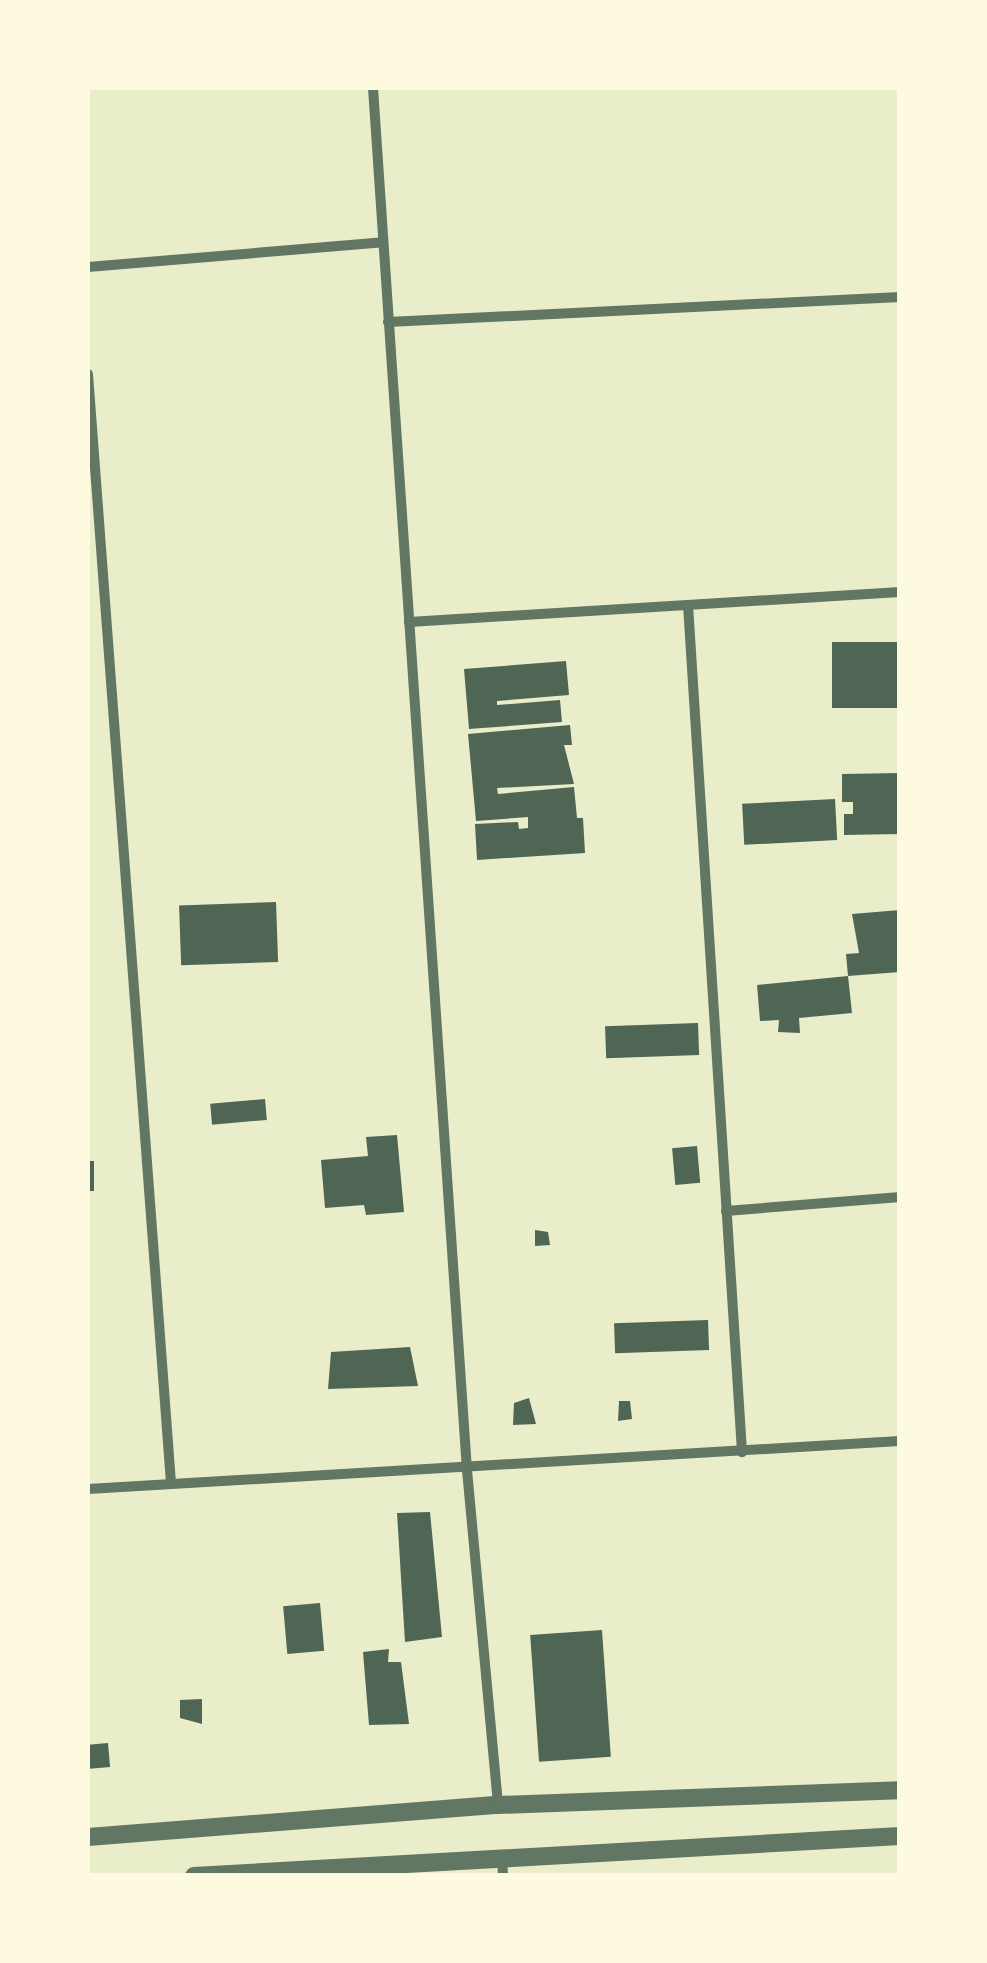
<!DOCTYPE html>
<html>
<head>
<meta charset="utf-8">
<style>
  body { margin:0 }
  #map { position:relative; width:987px; height:1963px; overflow:hidden; background:#e9edc9; font-family:"Source Sans 3",sans-serif }
  div>[style] { position:absolute }
  [style*='--x'] { left:calc(var(--x)*1px); top:calc(var(--y)*1px); width:calc(var(--w)*1px); rotate:calc(var(--a)*1deg) }
  .building>* { inset:0; background:#4f6655; transform-origin:0 0 }
  .minor>* { height:10px; margin:-5px; padding:0 5px; transform-origin:5px; border-radius:5px; background:#617663 }
  .tertiary>* { height:18px; margin:-9px; padding:0 9px; transform-origin:9px; border-radius:9px; background:#617663 }
  span { translate:-50% -50%; white-space:nowrap; text-align:center; line-height:1.15; -webkit-text-stroke:8px #fefae0; paint-order:stroke }
  .frame { position:absolute; inset:0; border:90px solid #fefae0; pointer-events:none }
</style>
</head>
<body>
<div id="map">
  <div class="building">
    <i style="left:900px;top:642px;width:66px;height:68px;rotate:90deg"></i>
    <i style="clip-path:polygon(566px 661px,569px 695px,497px 701px,497px 705px,560px 700px,562px 722px,469px 729px,464px 669px)"></i>
    <i style="clip-path:polygon(570px 725px,572px 745px,564px 745px,574px 784px,497px 788px,498px 794px,574px 787px,577px 818px,583px 818px,585px 853px,477px 860px,475px 824px,518px 822px,519px 829px,528px 828px,528px 817px,476px 821px,468px 734px)"></i>
    <i style="clip-path:polygon(900px 773px,900px 834px,844px 835px,844px 814px,853px 814px,853px 802px,842px 802px,842px 774px)"></i>
    <i style="left:835px;top:799px;width:41px;height:93px;rotate:87deg"></i>
    <i style="left:276px;top:902px;width:60px;height:97px;rotate:88deg"></i>
    <i style="clip-path:polygon(900px 910px,900px 972px,848px 976px,846px 954px,859px 953px,852px 914px)"></i>
    <i style="clip-path:polygon(848px 976px,852px 1013px,799px 1018px,800px 1033px,778px 1032px,779px 1020px,760px 1021px,757px 985px)"></i>
    <i style="left:698px;top:1023px;width:32px;height:93px;rotate:88deg"></i>
    <i style="left:265px;top:1099px;width:21px;height:55px;rotate:85deg"></i>
    <i style="clip-path:polygon(397px 1135px,404px 1212px,366px 1215px,364px 1205px,325px 1208px,321px 1160px,368px 1156px,366px 1137px)"></i>
    <i style="left:697px;top:1146px;width:37px;height:25px;rotate:85deg"></i>
    <i style="left:94px;top:1161px;width:30px;height:6px;rotate:90deg"></i>
    <i style="clip-path:polygon(535px 1230px,548px 1232px,550px 1245px,535px 1246px)"></i>
    <i style="left:708px;top:1320px;width:30px;height:94px;rotate:88deg"></i>
    <i style="clip-path:polygon(410px 1347px,418px 1386px,328px 1389px,331px 1352px)"></i>
    <i style="clip-path:polygon(529px 1398px,536px 1424px,513px 1425px,514px 1403px)"></i>
    <i style="clip-path:polygon(619px 1401px,630px 1401px,632px 1419px,618px 1421px)"></i>
    <i style="clip-path:polygon(430px 1512px,442px 1637px,405px 1642px,397px 1513px)"></i>
    <i style="left:320px;top:1603px;width:48px;height:37px;rotate:85deg"></i>
    <i style="left:602px;top:1630px;width:127px;height:72px;rotate:86deg"></i>
    <i style="clip-path:polygon(389px 1649px,388px 1662px,401px 1662px,409px 1724px,369px 1725px,363px 1652px)"></i>
    <i style="clip-path:polygon(202px 1699px,202px 1724px,180px 1718px,180px 1700px)"></i>
    <i style="left:108px;top:1743px;width:24px;height:20px;rotate:85deg"></i>
  </div>
  <div class="minor">
    <i style="--x:373;--y:88;--w:1385;--a:86.11"></i>
    <i style="--x:467;--y:1470;--w:336;--a:84.7"></i>
    <i style="--x:88;--y:267;--w:296;--a:-4.8"></i>
    <i style="--x:388;--y:322;--w:513;--a:-2.8"></i>
    <i style="--x:88;--y:374;--w:1113;--a:85.72"></i>
    <i style="--x:688;--y:605;--w:849;--a:86.35"></i>
    <i style="--x:409;--y:622;--w:492;--a:-3.5"></i>
    <i style="--x:726;--y:1211;--w:175;--a:-4.6"></i>
    <i style="--x:88;--y:1489;--w:813;--a:-3.38"></i>
    <i style="--x:502;--y:1856;--w:20;--a:87"></i>
  </div>
  <div class="tertiary">
    <i style="--x:88;--y:1837;--w:411;--a:-4.5"></i>
    <i style="--x:498;--y:1805;--w:402;--a:-2.1"></i>
    <i style="--x:194;--y:1876;--w:707;--a:-3.24"></i>
  </div>
  <div class="frame"></div>
</div>
</body>
</html>
